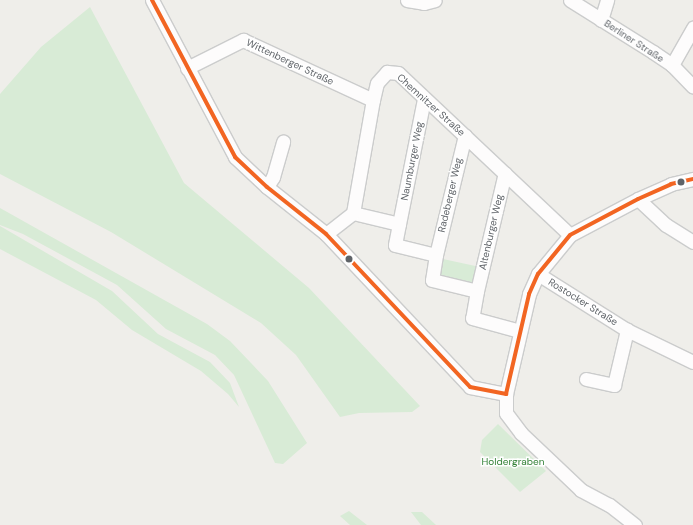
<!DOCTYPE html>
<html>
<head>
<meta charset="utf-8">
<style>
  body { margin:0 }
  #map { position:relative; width:693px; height:525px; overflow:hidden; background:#efeeea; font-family:"DM Sans",sans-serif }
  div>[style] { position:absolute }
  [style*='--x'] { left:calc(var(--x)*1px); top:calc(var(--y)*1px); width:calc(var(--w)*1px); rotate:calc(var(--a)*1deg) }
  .green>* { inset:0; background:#d8ebd6 }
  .roads { filter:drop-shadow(1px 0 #cbcccc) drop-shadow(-1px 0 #cbcccc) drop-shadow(0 1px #cbcccc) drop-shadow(0 -1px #cbcccc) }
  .minor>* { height:13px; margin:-6.5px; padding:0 6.5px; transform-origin:6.5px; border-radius:6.5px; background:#fdfcfc }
  .bus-1>* { height:4px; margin:-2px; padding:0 2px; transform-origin:2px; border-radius:2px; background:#f26522 }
  .dots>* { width:11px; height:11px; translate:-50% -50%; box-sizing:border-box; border:2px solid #fff; border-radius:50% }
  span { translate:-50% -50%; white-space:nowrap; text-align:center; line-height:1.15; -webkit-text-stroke:3px #fff; paint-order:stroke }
  .street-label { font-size:10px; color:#5f6368 }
  .park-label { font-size:10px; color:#348238 }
</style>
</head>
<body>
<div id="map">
  <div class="green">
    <i style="clip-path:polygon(90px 7px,184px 183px,309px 288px,420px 406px,412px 412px,359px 413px,340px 417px,296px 355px,261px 323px,111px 232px,0 174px,0 94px,41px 47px)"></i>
    <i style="clip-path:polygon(0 208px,207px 324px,230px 341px,268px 381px,307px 443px,283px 464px,275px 463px,234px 375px,215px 355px,166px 329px,117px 285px,23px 234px,0 225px)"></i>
    <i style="clip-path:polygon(0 226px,112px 291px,158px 334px,210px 362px,230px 383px,239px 407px,228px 394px,201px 371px,132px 330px,96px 300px,0 249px)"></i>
    <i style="clip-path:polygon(443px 259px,480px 267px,473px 285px,438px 276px)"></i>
    <i style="clip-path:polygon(498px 424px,546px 471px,520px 492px,480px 452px,482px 440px)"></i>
    <i style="clip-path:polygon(349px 511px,367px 525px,350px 525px,340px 516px)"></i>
    <i style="clip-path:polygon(411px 512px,422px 512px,436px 525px,421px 525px)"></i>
  </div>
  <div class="roads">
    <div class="minor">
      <i style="--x:152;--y:0;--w:178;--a:62.1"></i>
      <i style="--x:235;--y:157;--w:44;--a:43.2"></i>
      <i style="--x:267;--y:187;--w:75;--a:38.5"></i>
      <i style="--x:326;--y:234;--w:210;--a:46.7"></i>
      <i style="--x:470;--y:387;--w:37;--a:11"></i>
      <i style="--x:407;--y:0;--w:17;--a:10"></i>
      <i style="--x:424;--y:3;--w:11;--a:-15"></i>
      <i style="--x:570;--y:0;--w:98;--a:32.1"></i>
      <i style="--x:653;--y:52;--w:23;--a:34"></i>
      <i style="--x:672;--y:65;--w:30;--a:46"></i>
      <i style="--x:601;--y:20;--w:21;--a:-73"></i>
      <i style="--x:672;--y:65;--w:43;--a:-60.4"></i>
      <i style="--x:187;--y:68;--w:63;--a:-26.6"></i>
      <i style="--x:243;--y:40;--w:143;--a:24.8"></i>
      <i style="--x:267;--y:187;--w:12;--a:-59"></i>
      <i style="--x:273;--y:177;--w:37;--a:-74"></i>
      <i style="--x:638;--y:199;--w:38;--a:43"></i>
      <i style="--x:666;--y:225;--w:32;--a:32"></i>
      <i style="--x:353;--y:213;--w:47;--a:13.4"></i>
      <i style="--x:399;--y:224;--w:21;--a:101"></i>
      <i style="--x:395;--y:245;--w:42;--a:13.7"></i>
      <i style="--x:436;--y:255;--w:25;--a:99"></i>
      <i style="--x:432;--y:280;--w:46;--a:13.7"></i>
      <i style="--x:477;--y:291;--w:27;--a:100"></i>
      <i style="--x:472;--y:318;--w:50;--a:15.2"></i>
      <i style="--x:399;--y:224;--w:127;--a:-78.7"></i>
      <i style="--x:326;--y:234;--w:34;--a:-38"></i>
      <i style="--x:353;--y:213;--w:115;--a:-80"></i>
      <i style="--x:373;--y:100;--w:17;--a:-77"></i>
      <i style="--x:377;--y:83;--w:15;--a:-48"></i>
      <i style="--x:387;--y:72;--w:11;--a:5"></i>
      <i style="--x:398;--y:73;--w:236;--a:43.3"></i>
      <i style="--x:436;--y:255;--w:123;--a:-76.4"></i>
      <i style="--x:538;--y:274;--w:105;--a:32.2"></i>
      <i style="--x:627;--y:330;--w:73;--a:25.9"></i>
      <i style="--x:477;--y:291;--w:121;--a:-76.7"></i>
      <i style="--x:586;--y:379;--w:29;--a:12"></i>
      <i style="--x:614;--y:385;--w:57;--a:-76.7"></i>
      <i style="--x:635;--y:525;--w:33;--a:-142"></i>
      <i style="--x:609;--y:505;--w:32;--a:-152"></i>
      <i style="--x:581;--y:490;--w:83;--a:-136.5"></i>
      <i style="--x:521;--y:433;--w:25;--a:-127"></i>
      <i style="--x:506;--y:413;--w:19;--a:-90"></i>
      <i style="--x:506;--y:394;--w:103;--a:-77"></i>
      <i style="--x:529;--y:294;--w:22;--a:-66"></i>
      <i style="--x:538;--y:274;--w:50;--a:-50.6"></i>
      <i style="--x:570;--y:235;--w:77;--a:-27.9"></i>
      <i style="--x:638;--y:199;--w:36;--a:-24"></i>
      <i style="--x:671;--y:184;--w:23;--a:-13"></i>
    </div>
  </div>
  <div class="bus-1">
    <i style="--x:152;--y:0;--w:178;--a:62.1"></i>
    <i style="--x:235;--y:157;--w:44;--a:43.2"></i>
    <i style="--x:267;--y:187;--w:75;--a:38.5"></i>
    <i style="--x:326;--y:234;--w:210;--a:46.7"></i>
    <i style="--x:470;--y:387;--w:37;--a:11"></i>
    <i style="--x:506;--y:394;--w:103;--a:-77"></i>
    <i style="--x:529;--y:294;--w:22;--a:-66"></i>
    <i style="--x:538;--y:274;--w:50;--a:-50.6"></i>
    <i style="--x:570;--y:235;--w:77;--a:-27.9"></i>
    <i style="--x:638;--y:199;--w:36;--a:-24"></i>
    <i style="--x:671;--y:184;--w:23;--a:-13"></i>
  </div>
  <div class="dots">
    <i style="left:681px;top:182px;background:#5f6368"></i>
    <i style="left:349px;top:259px;background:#5f6368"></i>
  </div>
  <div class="street-label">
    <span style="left:634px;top:41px;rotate:33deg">Berliner Straße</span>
    <span style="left:290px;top:62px;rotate:25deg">Wittenberger Straße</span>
    <span style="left:431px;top:105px;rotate:42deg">Chemnitzer Straße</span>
    <span style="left:412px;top:161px;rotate:-79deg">Naumburger Weg</span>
    <span style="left:450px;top:195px;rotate:-77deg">Radeberger Weg</span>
    <span style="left:491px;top:232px;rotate:-77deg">Altenburger Weg</span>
    <span style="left:583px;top:302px;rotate:32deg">Rostocker Straße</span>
  </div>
  <div class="park-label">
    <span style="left:513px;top:462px">Holdergraben</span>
  </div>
</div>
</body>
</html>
